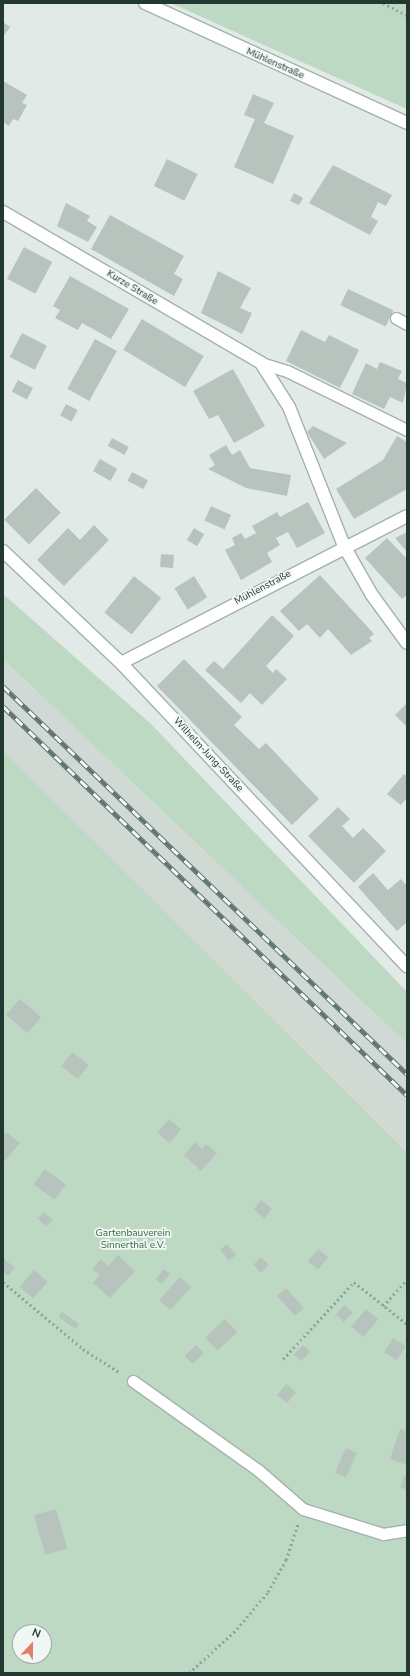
<!DOCTYPE html>
<html>
<head>
<meta charset="utf-8">
<style>
  body { margin:0 }
  #map { position:relative; width:410px; height:1676px; overflow:hidden; background:#e1eae6; font-family:"Nunito Sans",sans-serif }
  div>[style] { position:absolute }
  [style*='--x'] { left:calc(var(--x)*1px); top:calc(var(--y)*1px); width:calc(var(--w)*1px); rotate:calc(var(--a)*1deg) }
  .built>* { inset:0; background:#d0d9d4 }
  .green>* { inset:0; background:#bdd8c3 }
  .building>* { inset:0; background:#b7c4be; transform-origin:0 0 }
  .path>* { height:2.5px; margin-top:-1.25px; transform-origin:0; background:repeating-linear-gradient(90deg,#86a99c 0 2px,transparent 0 5px) }
  .roads { filter:drop-shadow(1px 0 #a5b1ac) drop-shadow(-1px 0 #a5b1ac) drop-shadow(0 1px #a5b1ac) drop-shadow(0 -1px #a5b1ac) }
  .lane>* { height:11px; margin:-5.5px; padding:0 5.5px; transform-origin:5.5px; border-radius:5.5px; background:#fff }
  .street>* { height:12px; margin:-6px; padding:0 6px; transform-origin:6px; border-radius:6px; background:#fff }
  .rail>* { height:4.5px; margin-top:-2.25px; transform-origin:0; background:repeating-linear-gradient(90deg,#f1f7f4 0 9px,#5e746d 0 18px); box-sizing:border-box; border-block:1px solid #5e746d }
  span { translate:-50% -50%; white-space:nowrap; text-align:center; line-height:1.15; -webkit-text-stroke:3.5px #f1f7f4; paint-order:stroke }
  .street-label { font-size:10px; color:#243832 }
  .park-label { font-size:10px; color:#336a45 }
  .frame { position:absolute; inset:0; border:4px solid #243832; pointer-events:none }
  .north { position:absolute; left:12px; top:1624px; width:40px; height:40px; box-sizing:border-box; background:#f1f7f4; border:1px solid #9faba6; border-radius:50%; rotate:22deg; font-size:11px; font-weight:700; line-height:16px; text-align:center; color:#243832 }
  .north::after { content:''; display:block; margin:auto; width:14px; height:18px; background:#e08069; clip-path:polygon(50% 0,100% 100%,50% 72%,0 100%) }
</style>
</head>
<body>
<div id="map">
  <div class="built">
    <i style="clip-path:polygon(3px 659px,407px 1044px,407px 1152px,3px 750px)"></i>
  </div>
  <div class="green">
    <i style="clip-path:polygon(171px 3px,407px 3px,407px 109px,275px 50px)"></i>
    <i style="clip-path:polygon(3px 594px,150px 723px,407px 992px,407px 1044px,3px 659px)"></i>
    <i style="clip-path:polygon(evenodd,3px 750px,407px 1152px,407px 1673px,3px 1673px,3px 750px,20px 1632px,44px 1632px,44px 1656px,20px 1656px,20px 1632px)"></i>
  </div>
  <div class="building">
    <i style="clip-path:polygon(3px 22px,10px 27px,3px 37px)"></i>
    <i style="clip-path:polygon(3px 81px,27px 95px,22px 103px,27px 105px,18px 121px,13px 119px,9px 126px,3px 122px)"></i>
    <i style="clip-path:polygon(253px 94px,274px 103px,264px 123px,294px 136px,273px 184px,234px 167px,255px 119px,244px 115px)"></i>
    <i style="left:167px;top:159px;width:34px;height:30px;rotate:26deg"></i>
    <i style="clip-path:polygon(333px 165px,392px 195px,386px 206px,378px 202px,371px 217px,378px 221px,370px 235px,309px 203px)"></i>
    <i style="clip-path:polygon(294px 193px,303px 198px,299px 205px,290px 201px)"></i>
    <i style="clip-path:polygon(66px 203px,90px 216px,87px 221px,97px 227px,88px 242px,57px 226px)"></i>
    <i style="clip-path:polygon(110px 215px,184px 256px,174px 274px,183px 279px,174px 296px,91px 249px)"></i>
    <i style="left:24px;top:247px;width:32px;height:36px;rotate:28deg"></i>
    <i style="clip-path:polygon(218px 271px,251px 288px,240px 308px,252px 313px,242px 334px,201px 313px)"></i>
    <i style="clip-path:polygon(70px 276px,129px 309px,111px 339px,82px 323px,78px 330px,55px 318px,60px 310px,53px 306px)"></i>
    <i style="left:348px;top:289px;width:50px;height:18px;rotate:25deg"></i>
    <i style="left:142px;top:319px;width:72px;height:36px;rotate:31deg"></i>
    <i style="clip-path:polygon(301px 330px,325px 342px,329px 335px,359px 350px,340px 388px,286px 361px)"></i>
    <i style="left:22px;top:333px;width:28px;height:27px;rotate:27deg"></i>
    <i style="left:95px;top:339px;width:25px;height:57px;rotate:29deg"></i>
    <i style="clip-path:polygon(380px 362px,402px 371px,398px 379px,407px 383px,403px 403px,390px 397px,384px 409px,352px 394px,366px 363px,377px 369px)"></i>
    <i style="clip-path:polygon(233px 369px,265px 426px,234px 443px,218px 415px,209px 419px,193px 391px)"></i>
    <i style="left:18px;top:380px;width:17px;height:13px;rotate:28deg"></i>
    <i style="left:66px;top:404px;width:13px;height:13px;rotate:27deg"></i>
    <i style="clip-path:polygon(313px 426px,347px 443px,324px 459px,307px 432px)"></i>
    <i style="clip-path:polygon(397px 436px,407px 442px,407px 489px,354px 519px,336px 489px,383px 460px)"></i>
    <i style="left:112px;top:438px;width:19px;height:9px;rotate:28deg"></i>
    <i style="clip-path:polygon(226px 445px,232px 455px,240px 450px,250px 468px,291px 475px,287px 496px,246px 488px,208px 469px,215px 465px,209px 455px)"></i>
    <i style="left:100px;top:459px;width:20px;height:14px;rotate:30deg"></i>
    <i style="left:132px;top:472px;width:18px;height:10px;rotate:27deg"></i>
    <i style="left:36px;top:488px;width:35px;height:45px;rotate:45deg"></i>
    <i style="clip-path:polygon(308px 502px,325px 533px,297px 548px,288px 532px,276px 538px,280px 545px,267px 553px,272px 562px,241px 580px,225px 550px,235px 545px,232px 538px,241px 533px,245px 539px,256px 533px,252px 526px,277px 512px,280px 517px)"></i>
    <i style="left:211px;top:506px;width:22px;height:16px;rotate:24deg"></i>
    <i style="clip-path:polygon(94px 525px,109px 540px,64px 586px,37px 560px,68px 528px,80px 540px)"></i>
    <i style="left:194px;top:528px;width:12px;height:14px;rotate:31deg"></i>
    <i style="clip-path:polygon(407px 532px,407px 552px,395px 538px)"></i>
    <i style="clip-path:polygon(387px 538px,407px 559px,407px 595px,402px 599px,365px 558px)"></i>
    <i style="left:161px;top:554px;width:13px;height:13px;rotate:4deg"></i>
    <i style="clip-path:polygon(320px 575px,374px 634px,369px 638px,372px 641px,351px 655px,328px 629px,320px 638px,307px 624px,299px 631px,280px 611px)"></i>
    <i style="left:134px;top:576px;width:35px;height:47px;rotate:39deg"></i>
    <i style="left:194px;top:576px;width:25px;height:23px;rotate:58deg"></i>
    <i style="clip-path:polygon(272px 615px,294px 636px,266px 666px,273px 673px,276px 669px,287px 679px,262px 705px,250px 693px,241px 703px,205px 670px,214px 661px,223px 669px)"></i>
    <i style="clip-path:polygon(184px 659px,242px 717px,234px 725px,259px 749px,266px 743px,319px 799px,292px 825px,157px 686px)"></i>
    <i style="clip-path:polygon(407px 703px,407px 727px,395px 715px)"></i>
    <i style="clip-path:polygon(404px 774px,407px 776px,407px 798px,401px 805px,387px 794px)"></i>
    <i style="clip-path:polygon(338px 807px,350px 819px,342px 826px,353px 838px,363px 828px,386px 851px,354px 883px,308px 836px)"></i>
    <i style="clip-path:polygon(373px 873px,388px 890px,401px 879px,407px 886px,407px 922px,397px 931px,358px 887px)"></i>
    <i style="left:20px;top:999px;width:28px;height:21px;rotate:41deg"></i>
    <i style="left:72px;top:1052px;width:21px;height:18px;rotate:37deg"></i>
    <i style="left:169px;top:1119px;width:16px;height:18px;rotate:40deg"></i>
    <i style="clip-path:polygon(6px 1132px,20px 1143px,3px 1163px,3px 1135px)"></i>
    <i style="clip-path:polygon(195px 1142px,202px 1149px,206px 1144px,217px 1153px,201px 1171px,184px 1155px)"></i>
    <i style="left:45px;top:1169px;width:26px;height:19px;rotate:37deg"></i>
    <i style="left:261px;top:1200px;width:14px;height:12px;rotate:39deg"></i>
    <i style="left:44px;top:1212px;width:12px;height:9px;rotate:42deg"></i>
    <i style="left:227px;top:1244px;width:14px;height:9px;rotate:51deg"></i>
    <i style="left:318px;top:1249px;width:13px;height:16px;rotate:39deg"></i>
    <i style="clip-path:polygon(118px 1255px,135px 1271px,110px 1298px,93px 1283px,100px 1275px,92px 1269px,101px 1259px,108px 1266px)"></i>
    <i style="left:261px;top:1257px;width:11px;height:11px;rotate:45deg"></i>
    <i style="clip-path:polygon(3px 1258px,15px 1268px,8px 1276px,3px 1271px)"></i>
    <i style="left:164px;top:1269px;width:8px;height:13px;rotate:40deg"></i>
    <i style="left:34px;top:1270px;width:18px;height:22px;rotate:41deg"></i>
    <i style="left:180px;top:1277px;width:15px;height:31px;rotate:42deg"></i>
    <i style="left:286px;top:1288px;width:27px;height:12px;rotate:48deg"></i>
    <i style="left:345px;top:1305px;width:11px;height:13px;rotate:45deg"></i>
    <i style="left:366px;top:1309px;width:16px;height:23px;rotate:40deg"></i>
    <i style="left:62px;top:1312px;width:21px;height:6px;rotate:35deg"></i>
    <i style="left:225px;top:1319px;width:18px;height:27px;rotate:47deg"></i>
    <i style="left:393px;top:1338px;width:15px;height:17px;rotate:32deg"></i>
    <i style="left:196px;top:1345px;width:11px;height:16px;rotate:45deg"></i>
    <i style="left:303px;top:1345px;width:10px;height:13px;rotate:45deg"></i>
    <i style="left:286px;top:1384px;width:13px;height:14px;rotate:39deg"></i>
    <i style="clip-path:polygon(400px 1429px,407px 1431px,407px 1465px,390px 1459px)"></i>
    <i style="left:346px;top:1448px;width:12px;height:27px;rotate:24deg"></i>
    <i style="clip-path:polygon(404px 1476px,407px 1477px,407px 1490px,400px 1487px)"></i>
    <i style="left:56px;top:1509px;width:41px;height:23px;rotate:74deg"></i>
  </div>
  <div class="path">
    <i style="--x:383;--y:3;--w:27;--a:27"></i>
    <i style="--x:3;--y:1282;--w:104;--a:39.9"></i>
    <i style="--x:83;--y:1349;--w:43;--a:32.6"></i>
    <i style="--x:383;--y:1306;--w:36;--a:-48"></i>
    <i style="--x:283;--y:1359;--w:105;--a:-47.3"></i>
    <i style="--x:354;--y:1282;--w:68;--a:38.4"></i>
    <i style="--x:189;--y:1673;--w:65;--a:-42.5"></i>
    <i style="--x:237;--y:1629;--w:48;--a:-50"></i>
    <i style="--x:268;--y:1592;--w:37;--a:-61"></i>
    <i style="--x:286;--y:1560;--w:38;--a:-72"></i>
  </div>
  <div class="roads">
    <div class="lane">
      <i style="--x:396;--y:318;--w:13;--a:29"></i>
      <i style="--x:261;--y:363;--w:27;--a:17"></i>
      <i style="--x:287;--y:371;--w:134;--a:26.2"></i>
      <i style="--x:133;--y:1381;--w:153;--a:35.5"></i>
      <i style="--x:258;--y:1470;--w:60;--a:40.9"></i>
      <i style="--x:303;--y:1509;--w:84;--a:17.4"></i>
      <i style="--x:383;--y:1534;--w:24;--a:-9"></i>
    </div>
    <div class="street">
      <i style="--x:145;--y:3;--w:288;--a:24.6"></i>
      <i style="--x:3;--y:212;--w:299;--a:30.3"></i>
      <i style="--x:261;--y:363;--w:52;--a:57.5"></i>
      <i style="--x:289;--y:407;--w:149;--a:68.4"></i>
      <i style="--x:344;--y:546;--w:56;--a:60.3"></i>
      <i style="--x:372;--y:595;--w:59;--a:53.9"></i>
      <i style="--x:3;--y:551;--w:163;--a:43.5"></i>
      <i style="--x:121;--y:663;--w:417;--a:46.7"></i>
      <i style="--x:121;--y:663;--w:322;--a:-27.2"></i>
    </div>
  </div>
  <div class="rail">
    <i style="--x:3;--y:686;--w:560;--a:43.84"></i>
    <i style="--x:3;--y:706;--w:561;--a:43.92"></i>
  </div>
  <div class="street-label">
    <span style="left:275px;top:64px;rotate:24deg">Mühlenstraße</span>
    <span style="left:132px;top:288px;rotate:31deg">Kurze Straße</span>
    <span style="left:263px;top:588px;rotate:-28deg">Mühlenstraße</span>
    <span style="left:208px;top:755px;rotate:47deg">Wilhelm-Jung-Straße</span>
  </div>
  <div class="park-label">
    <span style="left:133px;top:1239px">Gartenbauverein<br>Sinnerthal e.V.</span>
  </div>
  <div class="frame"></div>
  <div class="north">N</div>
</div>
</body>
</html>
